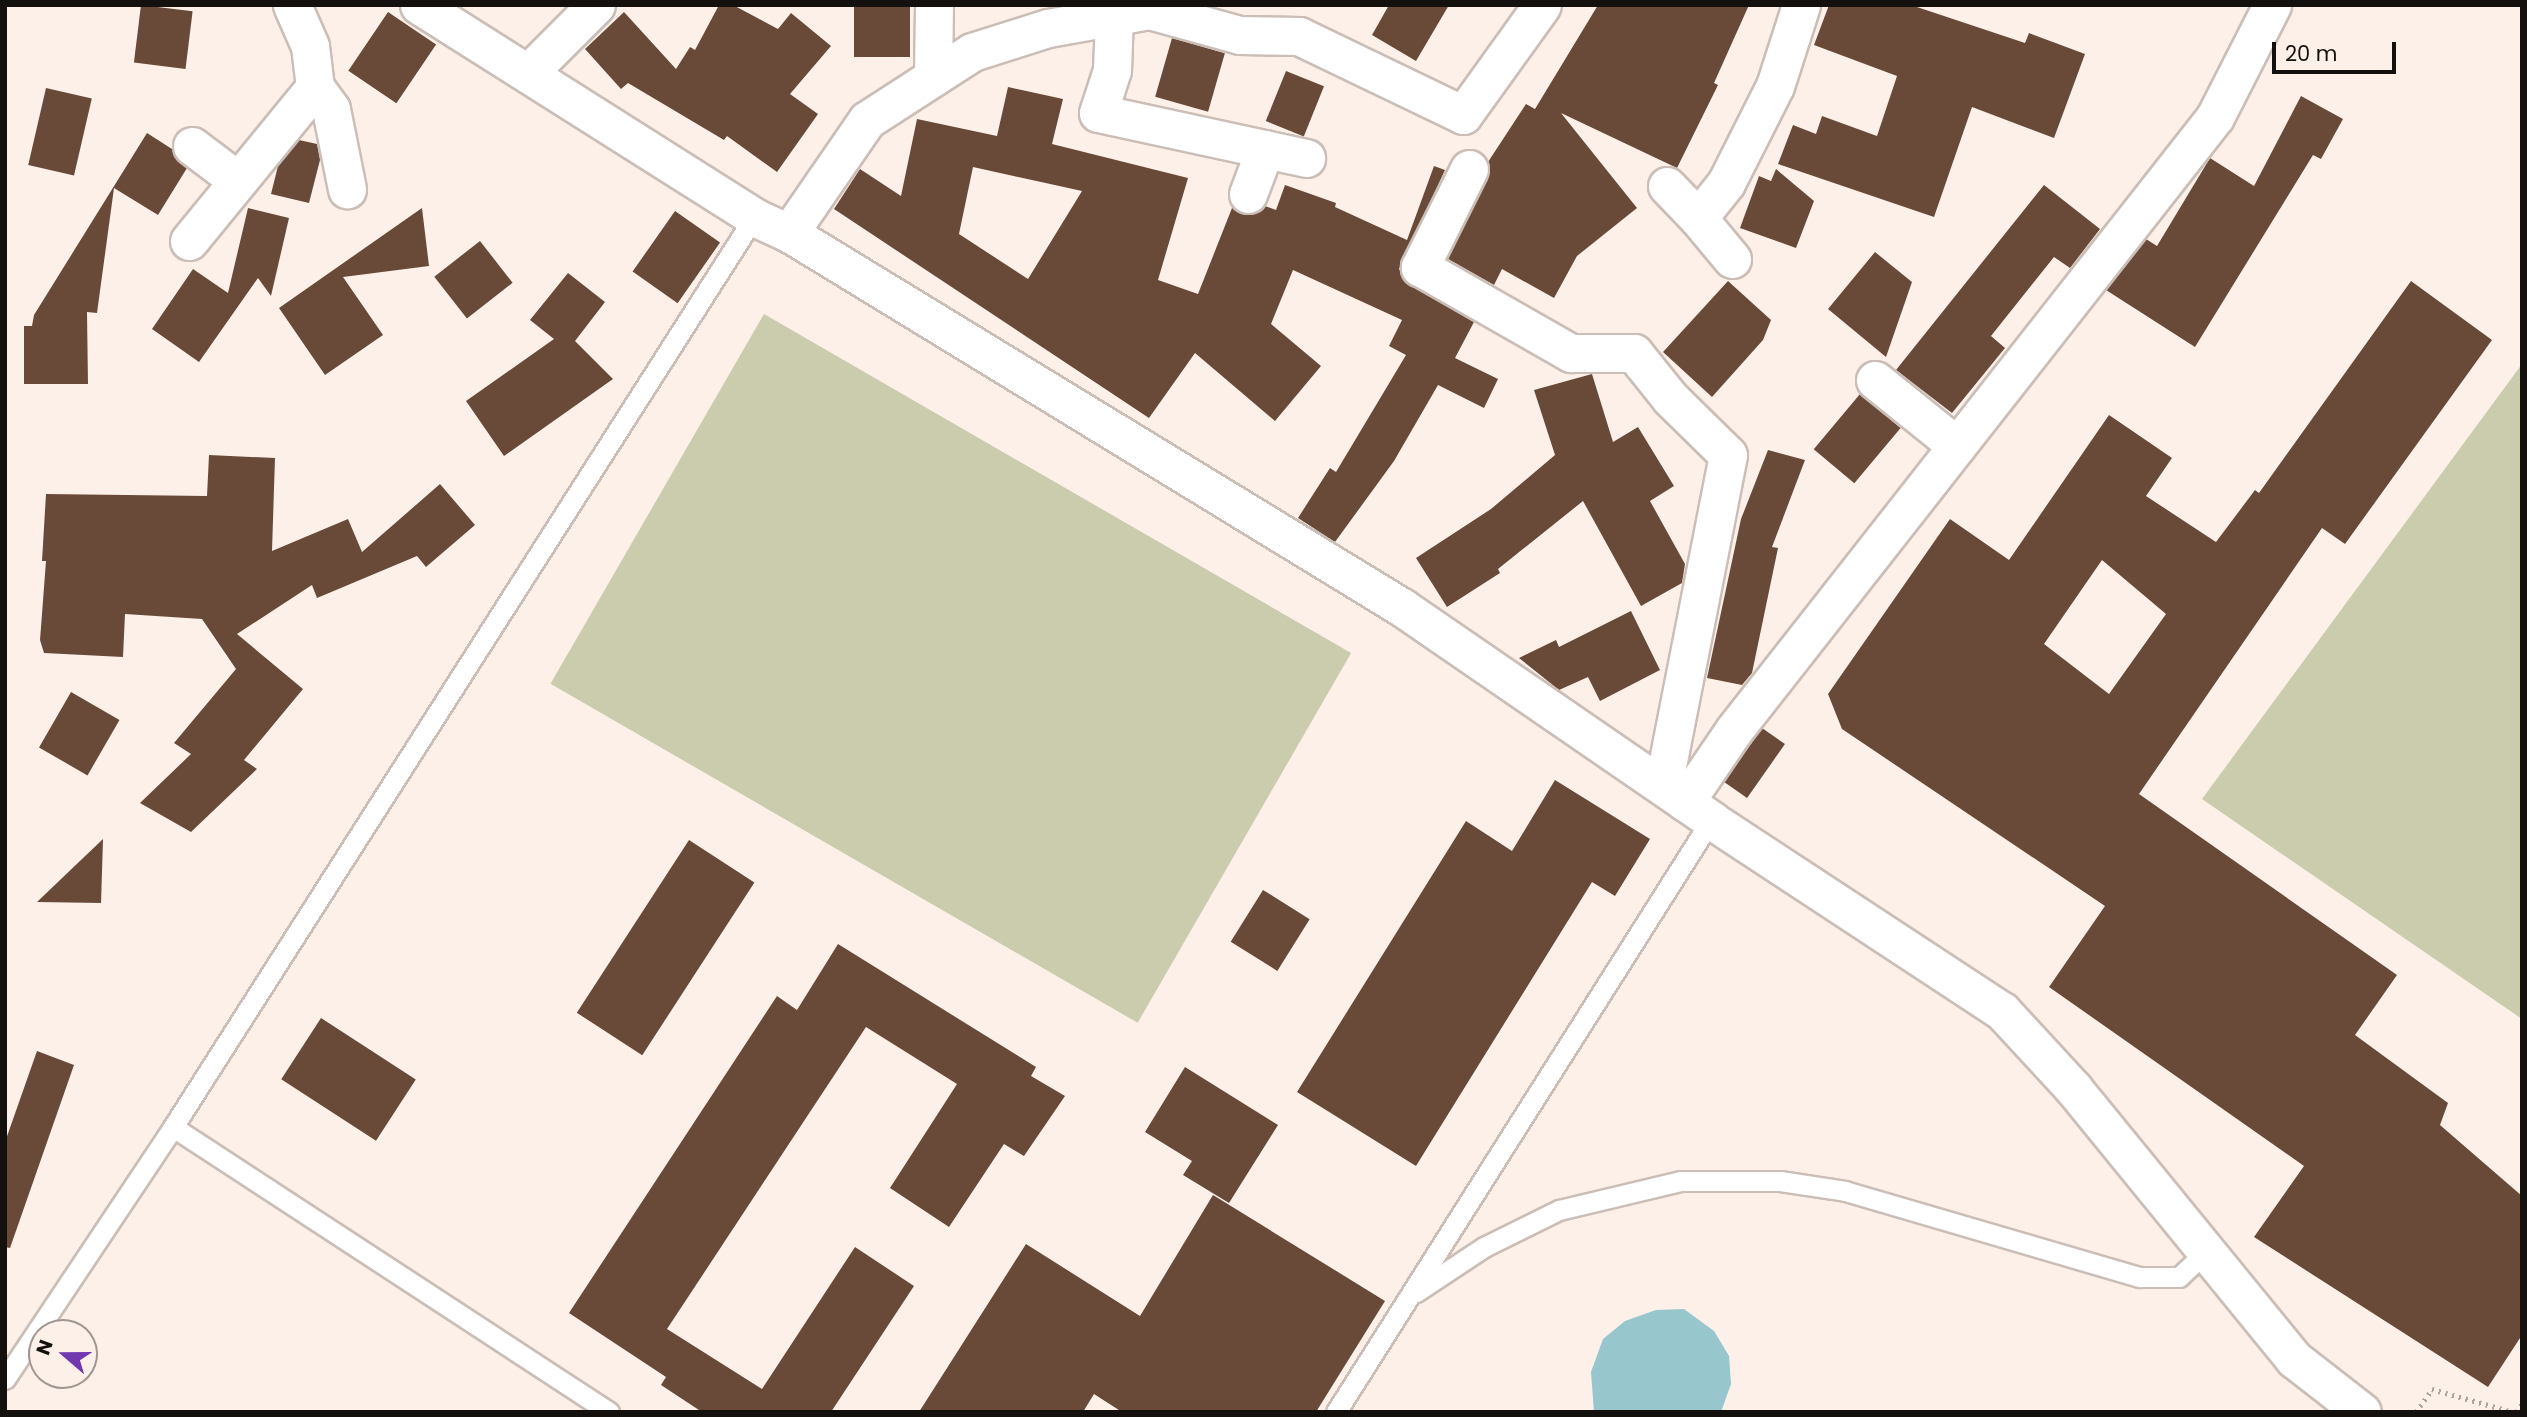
<!DOCTYPE html>
<html>
<head>
<meta charset="utf-8">
<style>
  body { margin:0 }
  #map { position:relative; width:2527px; height:1417px; overflow:hidden; background:#fcf0e9; font-family:Poppins,sans-serif }
  div>[style] { position:absolute }
  [style*='--x'] { left:calc(var(--x)*1px); top:calc(var(--y)*1px); width:calc(var(--w)*1px); rotate:calc(var(--a)*1deg) }
  .green>* { inset:0; background:#caccad; transform-origin:0 0 }
  .water>* { inset:0; background:#97c6cc }
  .building>* { inset:0; background:#694a39; transform-origin:0 0 }
  .path>* { height:4.5px; margin-top:-2.25px; transform-origin:0; background:repeating-linear-gradient(90deg,#ada49e 0 2px,transparent 0 7px) }
  .roads { filter:drop-shadow(2px 0 #cabeb7) drop-shadow(-2px 0 #cabeb7) drop-shadow(0 2px #cabeb7) drop-shadow(0 -2px #cabeb7) }
  .service>* { height:19px; margin:-9.5px; padding:0 9.5px; transform-origin:9.5px; border-radius:9.5px; background:#fff }
  .minor>* { height:37px; margin:-18.5px; padding:0 18.5px; transform-origin:18.5px; border-radius:18.5px; background:#fff }
  span { translate:-50% -50%; white-space:nowrap; text-align:center; line-height:1.15; -webkit-text-stroke:7px #fcf0e9; paint-order:stroke }
  .frame { position:absolute; inset:0; border:7px solid #14100d; pointer-events:none }
  .north { position:absolute; left:28px; top:1319px; width:70px; height:70px; box-sizing:border-box; background:#fcf0e9; border:2px solid #9f9691; border-radius:50%; rotate:290deg; font-size:19px; font-weight:700; line-height:28px; text-align:center; color:#14100d }
  .north::after { content:''; display:block; margin:auto; width:24px; height:32px; background:#7238af; clip-path:polygon(50% 0,100% 100%,50% 72%,0 100%) }
  .scale { position:absolute; left:2272px; top:42px; width:124px; height:32px; box-sizing:border-box; border:4px solid #14100d; border-top:0; padding-left:9px; font-size:21px; line-height:24px; white-space:nowrap; color:#14100d; -webkit-text-stroke:5px #fcf0e9; paint-order:stroke }
</style>
</head>
<body>
<div id="map">
  <div class="green">
    <i style="left:764px;top:314px;width:678px;height:427px;rotate:30deg"></i>
    <i style="clip-path:polygon(2522px 364px,2522px 1019px,2202px 799px)"></i>
  </div>
  <div class="water">
    <i style="clip-path:polygon(1684px 1309px,1714px 1331px,1729px 1356px,1731px 1384px,1721px 1412px,1594px 1412px,1591px 1372px,1603px 1339px,1625px 1321px,1656px 1310px)"></i>
  </div>
  <div class="building">
    <i style="left:141px;top:5px;width:52px;height:58px;rotate:7deg"></i>
    <i style="clip-path:polygon(719px 5px,733px 5px,778px 29px,791px 13px,831px 46px,790px 94px,818px 114px,777px 172px,727px 136px,724px 140px,628px 83px,621px 89px,585px 49px,624px 12px,676px 69px,690px 47px,695px 50px)"></i>
    <i style="left:854px;top:5px;width:56px;height:52px"></i>
    <i style="clip-path:polygon(1389px 5px,1449px 5px,1416px 61px,1372px 35px)"></i>
    <i style="clip-path:polygon(1598px 5px,1749px 5px,1714px 83px,1718px 85px,1677px 168px,1561px 113px,1637px 208px,1577px 256px,1554px 298px,1502px 269px,1494px 285px,1448px 259px,1488px 178px,1488px 162px,1526px 104px,1535px 109px)"></i>
    <i style="clip-path:polygon(1829px 5px,1911px 5px,2025px 43px,2029px 33px,2085px 54px,2054px 138px,1972px 107px,1934px 217px,1778px 164px,1793px 125px,1816px 134px,1822px 116px,1877px 136px,1897px 76px,1814px 45px)"></i>
    <i style="left:388px;top:12px;width:58px;height:71px;rotate:34deg"></i>
    <i style="left:1172px;top:38px;width:55px;height:61px;rotate:16deg"></i>
    <i style="left:1286px;top:71px;width:41px;height:54px;rotate:22deg"></i>
    <i style="clip-path:polygon(evenodd,1008px 87px,1063px 99px,1052px 144px,1188px 178px,1158px 280px,1198px 294px,1232px 208px,1251px 215px,1265px 206px,1276px 210px,1285px 185px,1336px 203px,1335px 207px,1407px 240px,1434px 166px,1445px 170px,1399px 269px,1410px 285px,1474px 322px,1455px 358px,1498px 379px,1484px 408px,1438px 385px,1394px 461px,1335px 542px,1298px 518px,1330px 468px,1336px 472px,1406px 355px,1389px 346px,1402px 320px,1293px 270px,1271px 324px,1321px 366px,1275px 421px,1195px 353px,1149px 418px,834px 209px,860px 169px,901px 196px,917px 119px,997px 136px,1008px 87px,973px 167px,1082px 191px,1028px 279px,959px 234px,973px 167px)"></i>
    <i style="left:46px;top:88px;width:47px;height:79px;rotate:13deg"></i>
    <i style="clip-path:polygon(2301px 96px,2343px 119px,2321px 159px,2313px 155px,2195px 347px,2106px 290px,2146px 239px,2157px 246px,2210px 158px,2254px 186px)"></i>
    <i style="clip-path:polygon(147px 133px,172px 149px,187px 168px,158px 215px,114px 188px,97px 313px,87px 312px,88px 384px,24px 384px,24px 326px,32px 326px,34px 315px)"></i>
    <i style="clip-path:polygon(299px 140px,317px 144px,320px 160px,309px 203px,271px 194px,278px 166px)"></i>
    <i style="clip-path:polygon(1776px 169px,1814px 201px,1796px 248px,1740px 228px,1759px 176px,1771px 181px)"></i>
    <i style="clip-path:polygon(2044px 185px,2100px 229px,2070px 268px,2054px 257px,1991px 336px,2005px 348px,1952px 413px,1896px 370px)"></i>
    <i style="clip-path:polygon(248px 208px,289px 218px,271px 296px,258px 278px,199px 362px,152px 329px,193px 269px,228px 293px)"></i>
    <i style="clip-path:polygon(422px 208px,429px 266px,343px 277px,383px 335px,325px 375px,279px 308px)"></i>
    <i style="left:675px;top:211px;width:55px;height:74px;rotate:35deg"></i>
    <i style="left:480px;top:241px;width:53px;height:58px;rotate:52deg"></i>
    <i style="clip-path:polygon(1875px 252px,1912px 282px,1886px 357px,1828px 309px)"></i>
    <i style="clip-path:polygon(568px 273px,605px 302px,575px 341px,613px 379px,504px 456px,466px 401px,554px 339px,530px 320px)"></i>
    <i style="clip-path:polygon(1728px 281px,1771px 320px,1763px 340px,1712px 397px,1663px 352px)"></i>
    <i style="clip-path:polygon(evenodd,2411px 281px,2492px 340px,2345px 544px,2322px 528px,2139px 794px,2397px 975px,2355px 1035px,2448px 1103px,2440px 1125px,2522px 1196px,2522px 1335px,2488px 1387px,2254px 1237px,2304px 1166px,2049px 987px,2105px 906px,1842px 729px,1828px 694px,1950px 519px,2009px 560px,2109px 415px,2172px 458px,2146px 496px,2216px 542px,2255px 490px,2259px 493px,2411px 281px,2102px 560px,2166px 614px,2109px 694px,2044px 644px,2102px 560px)"></i>
    <i style="clip-path:polygon(1592px 374px,1613px 442px,1638px 427px,1674px 486px,1650px 501px,1685px 564px,1682px 583px,1641px 606px,1583px 501px,1498px 569px,1500px 573px,1447px 607px,1416px 558px,1491px 509px,1555px 455px,1534px 390px)"></i>
    <i style="left:1860px;top:394px;width:53px;height:72px;rotate:40deg"></i>
    <i style="clip-path:polygon(1768px 450px,1805px 460px,1772px 547px,1778px 548px,1752px 673px,1742px 685px,1707px 678px,1741px 519px)"></i>
    <i style="clip-path:polygon(209px 455px,275px 458px,272px 551px,348px 519px,362px 552px,440px 484px,475px 525px,426px 567px,417px 556px,317px 598px,312px 585px,237px 634px,303px 689px,244px 760px,257px 769px,191px 832px,140px 803px,191px 754px,174px 743px,236px 669px,202px 619px,125px 614px,123px 657px,44px 653px,40px 640px,46px 561px,42px 561px,46px 494px,207px 496px)"></i>
    <i style="clip-path:polygon(1631px 611px,1660px 670px,1600px 701px,1588px 677px,1559px 690px,1519px 658px,1556px 640px,1559px 647px)"></i>
    <i style="left:71px;top:692px;width:56px;height:64px;rotate:30deg"></i>
    <i style="left:1762px;top:728px;width:28px;height:66px;rotate:35deg"></i>
    <i style="clip-path:polygon(1555px 780px,1650px 839px,1615px 896px,1592px 882px,1416px 1166px,1297px 1092px,1466px 821px,1512px 851px)"></i>
    <i style="clip-path:polygon(103px 839px,101px 903px,37px 902px)"></i>
    <i style="left:689px;top:840px;width:78px;height:206px;rotate:33deg"></i>
    <i style="left:1263px;top:890px;width:55px;height:61px;rotate:32deg"></i>
    <i style="clip-path:polygon(838px 944px,1036px 1067px,1031px 1076px,1065px 1096px,1024px 1156px,1004px 1144px,949px 1227px,890px 1188px,957px 1084px,866px 1027px,667px 1329px,762px 1389px,855px 1247px,914px 1286px,831px 1412px,702px 1412px,661px 1385px,666px 1377px,569px 1313px,777px 996px,797px 1010px)"></i>
    <i style="left:321px;top:1018px;width:113px;height:73px;rotate:33deg"></i>
    <i style="clip-path:polygon(37px 1051px,74px 1065px,10px 1248px,5px 1247px,5px 1142px)"></i>
    <i style="clip-path:polygon(1185px 1067px,1278px 1125px,1229px 1203px,1183px 1175px,1192px 1161px,1145px 1132px)"></i>
    <i style="clip-path:polygon(1213px 1195px,1385px 1301px,1316px 1412px,1122px 1412px,1094px 1394px,1083px 1412px,919px 1412px,1026px 1244px,1140px 1316px)"></i>
  </div>
  <div class="path">
    <i style="--x:2416;--y:1412;--w:28;--a:-55"></i>
    <i style="--x:2432;--y:1389;--w:84;--a:15.9"></i>
    <i style="--x:2516;--y:1412;--w:10;--a:-53"></i>
  </div>
  <div class="roads">
    <div class="service">
      <i style="--x:173;--y:1127;--w:521;--a:33.17"></i>
      <i style="--x:1416;--y:1292;--w:82;--a:-33.5"></i>
      <i style="--x:1484;--y:1247;--w:84;--a:-26.3"></i>
      <i style="--x:1559;--y:1210;--w:125;--a:-13.4"></i>
      <i style="--x:1681;--y:1181;--w:99;--a:0"></i>
      <i style="--x:1780;--y:1181;--w:66;--a:8.7"></i>
      <i style="--x:1845;--y:1191;--w:307;--a:16.3"></i>
      <i style="--x:2140;--y:1277;--w:39;--a:0"></i>
      <i style="--x:2179;--y:1277;--w:34;--a:-43"></i>
      <i style="--x:5;--y:1379;--w:303;--a:-56.3"></i>
      <i style="--x:173;--y:1127;--w:1080;--a:-57.44"></i>
      <i style="--x:1336;--y:1412;--w:701;--a:-57.65"></i>
    </div>
    <div class="minor">
      <i style="--x:419;--y:5;--w:396;--a:32.3"></i>
      <i style="--x:754;--y:217;--w:38;--a:25"></i>
      <i style="--x:789;--y:233;--w:719;--a:31.41"></i>
      <i style="--x:1403;--y:608;--w:374;--a:34.5"></i>
      <i style="--x:1711;--y:820;--w:348;--a:33.3"></i>
      <i style="--x:2002;--y:1011;--w:105;--a:47.3"></i>
      <i style="--x:2073;--y:1088;--w:350;--a:50.8"></i>
      <i style="--x:2294;--y:1359;--w:86;--a:37.9"></i>
      <i style="--x:1114;--y:16;--w:54;--a:92.1"></i>
      <i style="--x:1112;--y:70;--w:45;--a:108"></i>
      <i style="--x:1098;--y:113;--w:213;--a:12.2"></i>
      <i style="--x:528;--y:73;--w:96;--a:-45"></i>
      <i style="--x:933;--y:77;--w:72;--a:-89.2"></i>
      <i style="--x:315;--y:87;--w:27;--a:54"></i>
      <i style="--x:331;--y:109;--w:82;--a:78.7"></i>
      <i style="--x:192;--y:146;--w:56;--a:37.1"></i>
      <i style="--x:1469;--y:169;--w:110;--a:116.6"></i>
      <i style="--x:1420;--y:267;--w:174;--a:29.7"></i>
      <i style="--x:1571;--y:353;--w:63;--a:0"></i>
      <i style="--x:1634;--y:353;--w:58;--a:51.3"></i>
      <i style="--x:1670;--y:398;--w:81;--a:44.5"></i>
      <i style="--x:1728;--y:455;--w:337;--a:101.1"></i>
      <i style="--x:1667;--y:186;--w:45;--a:45.9"></i>
      <i style="--x:1248;--y:194;--w:48;--a:-69.3"></i>
      <i style="--x:789;--y:233;--w:137;--a:-55.4"></i>
      <i style="--x:867;--y:120;--w:125;--a:-32.9"></i>
      <i style="--x:972;--y:52;--w:80;--a:-17.5"></i>
      <i style="--x:1048;--y:28;--w:103;--a:-10.1"></i>
      <i style="--x:1149;--y:10;--w:94;--a:15.4"></i>
      <i style="--x:1240;--y:35;--w:59;--a:1"></i>
      <i style="--x:1299;--y:36;--w:182;--a:25.7"></i>
      <i style="--x:1463;--y:115;--w:135;--a:-54.3"></i>
      <i style="--x:189;--y:241;--w:199;--a:-50.7"></i>
      <i style="--x:315;--y:87;--w:41;--a:-97"></i>
      <i style="--x:310;--y:46;--w:45;--a:-113.7"></i>
      <i style="--x:1732;--y:259;--w:53;--a:-129.7"></i>
      <i style="--x:1698;--y:218;--w:45;--a:-51.3"></i>
      <i style="--x:1726;--y:183;--w:109;--a:-63.2"></i>
      <i style="--x:1775;--y:86;--w:85;--a:-72.2"></i>
      <i style="--x:1875;--y:380;--w:105;--a:38.8"></i>
      <i style="--x:1685;--y:802;--w:87;--a:-55.8"></i>
      <i style="--x:1734;--y:730;--w:779;--a:-51.88"></i>
      <i style="--x:2215;--y:117;--w:126;--a:-63"></i>
    </div>
  </div>
  <div class="frame"></div>
  <div class="north">N</div>
  <div class="scale">20 m</div>
</div>
</body>
</html>
